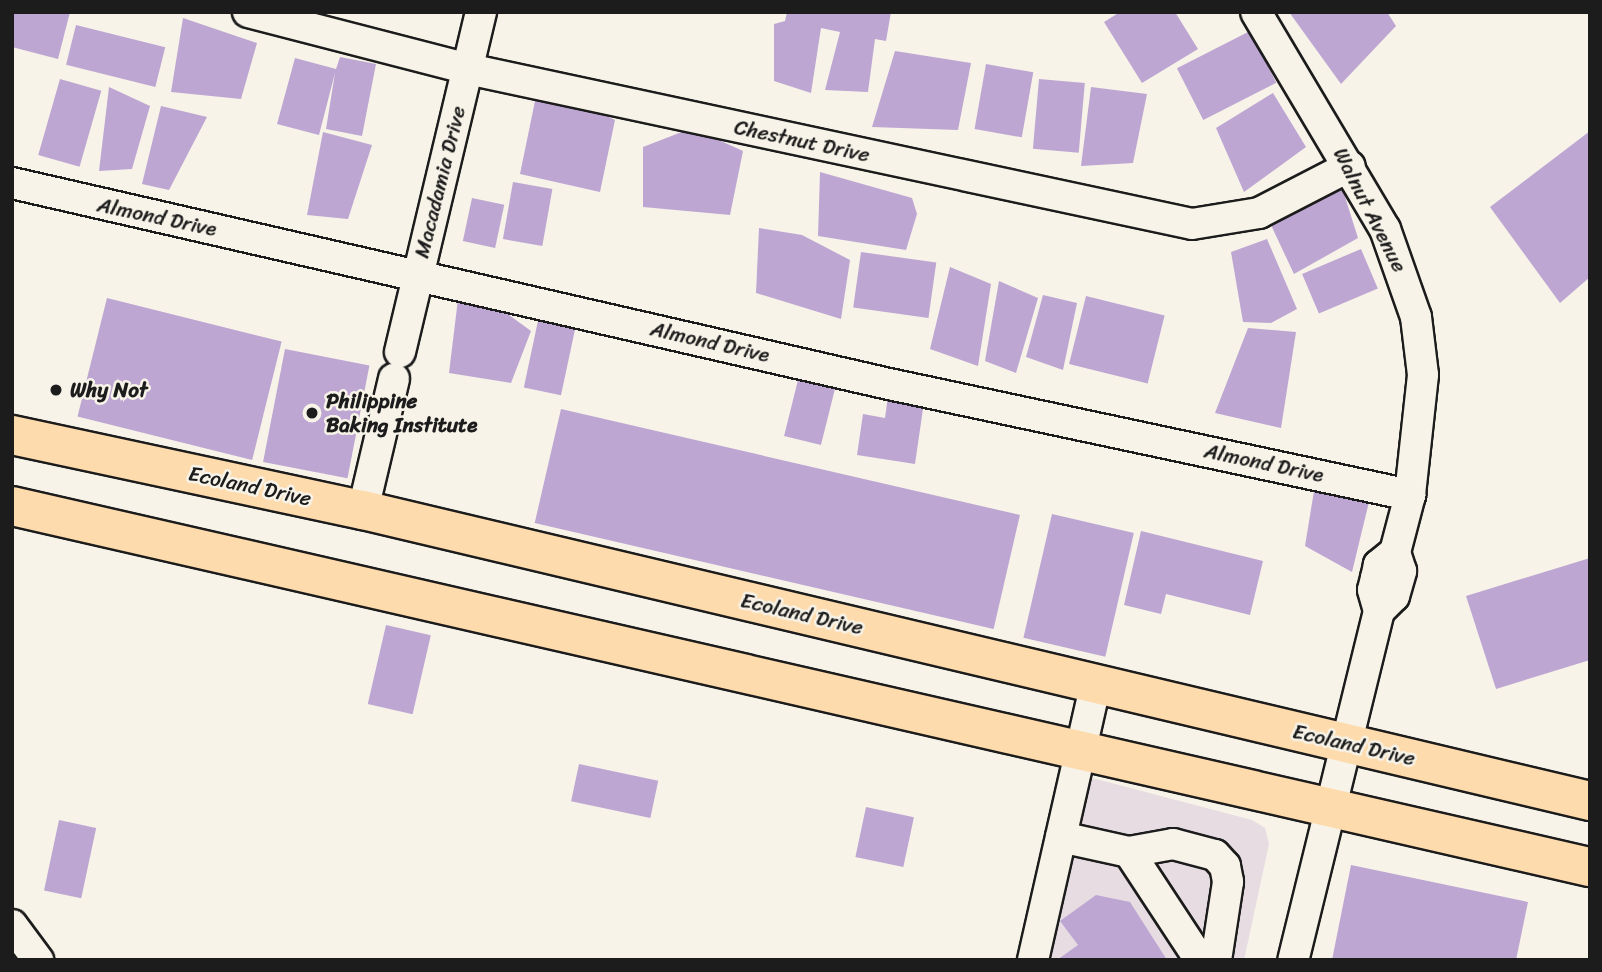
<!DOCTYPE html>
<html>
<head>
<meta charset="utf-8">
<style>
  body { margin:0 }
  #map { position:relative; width:1602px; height:972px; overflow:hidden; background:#f7f3e8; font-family:Sriracha,sans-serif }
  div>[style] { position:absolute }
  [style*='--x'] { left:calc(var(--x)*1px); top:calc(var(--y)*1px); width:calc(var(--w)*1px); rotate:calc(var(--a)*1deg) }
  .built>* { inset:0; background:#e6dce2 }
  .building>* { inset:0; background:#bea6d3; transform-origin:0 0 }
  .roads { filter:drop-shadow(2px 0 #1c1c1c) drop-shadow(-2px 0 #1c1c1c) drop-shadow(0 2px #1c1c1c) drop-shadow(0 -2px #1c1c1c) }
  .minor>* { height:30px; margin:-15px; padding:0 15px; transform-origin:15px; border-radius:15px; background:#f7f3e8 }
  .major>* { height:38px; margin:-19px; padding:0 19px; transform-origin:19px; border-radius:19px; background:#fedbac }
  .dots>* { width:19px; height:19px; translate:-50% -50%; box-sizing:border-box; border:4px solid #f7f3e8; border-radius:50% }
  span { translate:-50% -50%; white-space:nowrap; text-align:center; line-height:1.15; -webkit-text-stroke:5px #f7f3e8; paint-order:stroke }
  .street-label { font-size:21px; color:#1c1c1c }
  .poi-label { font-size:21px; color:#1c1c1c; font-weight:700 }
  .left { translate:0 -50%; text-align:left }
  .frame { position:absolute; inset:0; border:14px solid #1c1c1c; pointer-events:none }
</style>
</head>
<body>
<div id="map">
  <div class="built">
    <i style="clip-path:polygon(1062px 770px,1252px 820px,1265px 828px,1269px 844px,1244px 960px,1019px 960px)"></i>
  </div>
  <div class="building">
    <i style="clip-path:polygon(14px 12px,70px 12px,58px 59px,12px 47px)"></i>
    <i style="clip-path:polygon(787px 12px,891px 12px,886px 41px,875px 39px,868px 92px,825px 90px,840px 32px,821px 28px,811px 93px,774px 81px,774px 24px,785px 21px)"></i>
    <i style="clip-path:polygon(1120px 12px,1175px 12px,1198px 49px,1142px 83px,1104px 22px)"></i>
    <i style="clip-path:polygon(1289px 12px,1387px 12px,1396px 26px,1341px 84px)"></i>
    <i style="clip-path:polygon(183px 18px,257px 43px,241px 99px,171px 92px)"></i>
    <i style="left:76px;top:25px;width:92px;height:41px;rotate:14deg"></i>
    <i style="left:1250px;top:31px;width:58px;height:82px;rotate:63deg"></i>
    <i style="clip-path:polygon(895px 51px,971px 63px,958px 130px,872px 127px)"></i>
    <i style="clip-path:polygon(340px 57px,376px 64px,362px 136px,326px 129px,335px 73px,319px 135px,277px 124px,295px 58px,336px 69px)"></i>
    <i style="left:986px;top:64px;width:48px;height:66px;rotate:10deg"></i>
    <i style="left:60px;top:79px;width:43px;height:79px;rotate:16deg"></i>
    <i style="left:1039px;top:79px;width:46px;height:70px;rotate:5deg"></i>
    <i style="clip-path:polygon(109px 87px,150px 106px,132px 169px,99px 171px)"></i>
    <i style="clip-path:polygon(1091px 87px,1147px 94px,1133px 163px,1081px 166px)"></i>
    <i style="clip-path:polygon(1273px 93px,1306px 147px,1244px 192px,1216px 128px)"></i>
    <i style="clip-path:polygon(535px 101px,579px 103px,615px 120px,600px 192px,520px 174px)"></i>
    <i style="clip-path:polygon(161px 106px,207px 117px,169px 190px,142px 184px)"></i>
    <i style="clip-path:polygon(692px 128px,743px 151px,730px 215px,643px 207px,643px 147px)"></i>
    <i style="clip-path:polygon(1590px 131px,1590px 277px,1560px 303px,1490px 207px)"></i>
    <i style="clip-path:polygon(323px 132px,372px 145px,348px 219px,307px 215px)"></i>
    <i style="clip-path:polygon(820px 172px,912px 198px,917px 214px,906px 250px,818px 236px)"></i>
    <i style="clip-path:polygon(1340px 181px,1358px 238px,1294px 274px,1269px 221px)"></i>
    <i style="left:513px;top:182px;width:40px;height:58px;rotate:10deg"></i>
    <i style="left:472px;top:198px;width:33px;height:44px;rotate:12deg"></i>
    <i style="clip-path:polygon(759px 228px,802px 235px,850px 260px,841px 319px,756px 293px)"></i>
    <i style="clip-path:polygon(1267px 239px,1297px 309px,1271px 323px,1243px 322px,1231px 252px)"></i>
    <i style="left:1361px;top:249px;width:43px;height:64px;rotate:67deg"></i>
    <i style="left:861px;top:252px;width:76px;height:56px;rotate:8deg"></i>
    <i style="clip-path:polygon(950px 267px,991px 284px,978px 366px,930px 349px)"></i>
    <i style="clip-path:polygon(999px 281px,1038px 298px,1016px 373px,985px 361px)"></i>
    <i style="clip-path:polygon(1043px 295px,1077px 303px,1063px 370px,1026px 357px)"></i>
    <i style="left:1086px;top:296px;width:81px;height:70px;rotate:14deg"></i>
    <i style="left:107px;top:298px;width:180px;height:122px;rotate:14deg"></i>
    <i style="clip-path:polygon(458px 299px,498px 307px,531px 331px,511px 383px,449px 373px)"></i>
    <i style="left:539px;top:316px;width:38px;height:73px;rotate:12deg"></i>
    <i style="clip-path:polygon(1248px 328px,1296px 332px,1281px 428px,1215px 413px)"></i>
    <i style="left:285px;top:349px;width:86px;height:115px;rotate:11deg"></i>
    <i style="left:801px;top:368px;width:38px;height:70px;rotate:14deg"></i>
    <i style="clip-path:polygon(889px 389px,925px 395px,915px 464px,857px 455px,863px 414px,885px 418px)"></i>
    <i style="left:561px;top:409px;width:471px;height:117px;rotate:13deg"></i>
    <i style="clip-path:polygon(1314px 491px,1369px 502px,1352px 572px,1305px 546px)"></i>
    <i style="left:1052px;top:514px;width:84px;height:127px;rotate:13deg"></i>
    <i style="clip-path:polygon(1141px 531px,1263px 561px,1250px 615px,1166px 594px,1161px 614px,1124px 605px)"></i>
    <i style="clip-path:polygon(1590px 558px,1590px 660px,1496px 689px,1466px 596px)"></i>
    <i style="left:386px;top:625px;width:46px;height:81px;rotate:13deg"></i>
    <i style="left:579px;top:764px;width:81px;height:38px;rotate:12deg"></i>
    <i style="left:866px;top:807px;width:49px;height:51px;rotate:12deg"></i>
    <i style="left:59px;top:820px;width:38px;height:72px;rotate:12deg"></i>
    <i style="clip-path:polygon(1351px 865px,1528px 902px,1516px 960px,1332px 960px)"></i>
    <i style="clip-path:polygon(1096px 895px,1130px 902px,1167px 960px,1057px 960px,1078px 945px,1060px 921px)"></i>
  </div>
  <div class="roads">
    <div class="minor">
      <i style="--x:248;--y:12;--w:227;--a:14.5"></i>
      <i style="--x:468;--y:69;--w:740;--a:12.08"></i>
      <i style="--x:1192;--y:224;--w:68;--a:-9.3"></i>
      <i style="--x:1259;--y:213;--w:102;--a:-27.3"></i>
      <i style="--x:1256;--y:12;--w:252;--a:59.3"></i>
      <i style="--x:1385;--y:229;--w:93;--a:70.6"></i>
      <i style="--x:1416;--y:317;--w:58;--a:83.1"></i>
      <i style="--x:1423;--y:375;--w:121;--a:96.2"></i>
      <i style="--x:1410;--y:495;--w:59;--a:104.7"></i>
      <i style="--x:1395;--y:552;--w:21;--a:141"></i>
      <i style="--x:1379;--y:565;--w:13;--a:103"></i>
      <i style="--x:1376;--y:578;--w:12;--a:104"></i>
      <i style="--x:1373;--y:590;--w:22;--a:74"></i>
      <i style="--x:1379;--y:611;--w:359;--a:103.8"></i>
      <i style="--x:12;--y:183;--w:900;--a:12.91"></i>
      <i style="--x:889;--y:384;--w:533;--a:12.03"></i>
      <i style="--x:400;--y:352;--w:350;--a:-76.6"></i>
      <i style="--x:363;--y:510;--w:135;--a:-76.7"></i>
      <i style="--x:1379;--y:611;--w:21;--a:-45"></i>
      <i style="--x:1394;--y:596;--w:26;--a:-74"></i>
      <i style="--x:1401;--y:571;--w:20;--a:-108"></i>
      <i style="--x:1061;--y:837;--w:70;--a:12.4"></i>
      <i style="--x:1129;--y:852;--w:45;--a:-10.3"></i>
      <i style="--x:1173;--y:844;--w:43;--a:14.7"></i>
      <i style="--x:1215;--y:855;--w:15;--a:48"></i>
      <i style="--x:1225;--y:866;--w:16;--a:79"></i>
      <i style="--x:1228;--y:882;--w:79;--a:98.7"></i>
      <i style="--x:1129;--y:852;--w:129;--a:56.7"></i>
      <i style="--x:12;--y:925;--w:44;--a:53.4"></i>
      <i style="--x:1033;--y:960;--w:284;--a:-77.2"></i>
    </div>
    <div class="major">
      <i style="--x:12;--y:435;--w:359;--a:12.1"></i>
      <i style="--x:363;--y:510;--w:1261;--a:13.34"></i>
      <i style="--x:12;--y:506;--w:1619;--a:12.89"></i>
    </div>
  </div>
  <div class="dots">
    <i style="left:56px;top:390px;background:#1c1c1c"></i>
    <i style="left:312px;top:413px;background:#1c1c1c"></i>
  </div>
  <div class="street-label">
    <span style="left:802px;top:141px;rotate:12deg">Chestnut Drive</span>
    <span style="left:440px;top:182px;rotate:-76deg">Macadamia Drive</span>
    <span style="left:1370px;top:210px;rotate:63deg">Walnut Avenue</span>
    <span style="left:157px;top:217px;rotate:12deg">Almond Drive</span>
    <span style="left:710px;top:342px;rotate:13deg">Almond Drive</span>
    <span style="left:1264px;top:463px;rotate:12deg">Almond Drive</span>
    <span style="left:250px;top:486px;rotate:12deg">Ecoland Drive</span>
    <span style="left:802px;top:614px;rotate:13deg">Ecoland Drive</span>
    <span style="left:1354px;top:745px;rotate:13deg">Ecoland Drive</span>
  </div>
  <div class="poi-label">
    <span class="left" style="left:70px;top:390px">Why Not</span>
    <span class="left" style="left:326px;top:413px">Philippine<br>Baking Institute</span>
  </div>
  <div class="frame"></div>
</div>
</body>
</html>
